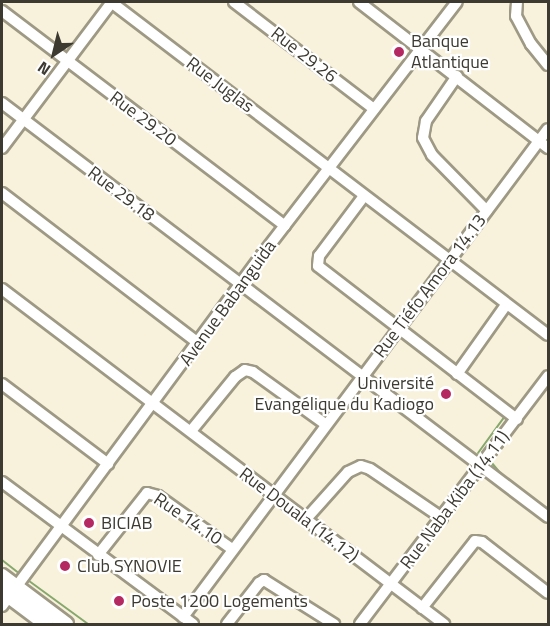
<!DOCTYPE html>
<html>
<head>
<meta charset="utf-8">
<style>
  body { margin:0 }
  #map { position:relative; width:550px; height:626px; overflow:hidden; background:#f8f2dc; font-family:"Titillium Web",sans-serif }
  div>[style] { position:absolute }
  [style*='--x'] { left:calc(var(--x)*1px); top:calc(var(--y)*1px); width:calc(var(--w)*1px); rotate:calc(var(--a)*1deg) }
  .stream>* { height:2px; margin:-1px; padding:0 1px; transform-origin:1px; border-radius:1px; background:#86a86d }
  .roads { filter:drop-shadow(2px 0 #9e9984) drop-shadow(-2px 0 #9e9984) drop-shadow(0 2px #9e9984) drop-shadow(0 -2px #9e9984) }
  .minor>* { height:10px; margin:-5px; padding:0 5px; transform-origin:5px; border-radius:5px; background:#fff }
  .major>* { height:14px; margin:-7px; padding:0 7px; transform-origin:7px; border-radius:7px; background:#fff }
  .dots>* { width:16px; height:16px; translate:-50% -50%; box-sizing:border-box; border:3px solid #fff; border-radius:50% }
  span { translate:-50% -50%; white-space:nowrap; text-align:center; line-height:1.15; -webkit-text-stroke:4.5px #fff; paint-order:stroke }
  .poi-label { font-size:18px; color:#3c3a31 }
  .left { translate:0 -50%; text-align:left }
  .right { translate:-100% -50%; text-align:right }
  .street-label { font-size:18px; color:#3c3a31 }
  .frame { position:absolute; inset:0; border:3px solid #3c3a31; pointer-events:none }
  .north { position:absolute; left:24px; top:24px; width:60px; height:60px; -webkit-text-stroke:4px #fff; paint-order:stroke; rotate:215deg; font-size:16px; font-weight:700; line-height:24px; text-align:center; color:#3c3a31 }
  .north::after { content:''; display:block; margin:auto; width:21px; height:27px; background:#3c3a31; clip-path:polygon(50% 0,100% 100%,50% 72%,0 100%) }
</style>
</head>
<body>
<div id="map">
  <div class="stream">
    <i style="--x:323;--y:263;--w:89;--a:36.7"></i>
    <i style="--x:478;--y:453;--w:46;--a:-53.9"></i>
    <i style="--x:491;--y:462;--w:16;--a:50"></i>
    <i style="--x:501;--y:474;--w:29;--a:38"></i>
    <i style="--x:531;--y:497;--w:21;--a:37"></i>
    <i style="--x:2;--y:560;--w:24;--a:38"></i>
    <i style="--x:25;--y:578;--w:78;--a:36.1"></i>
  </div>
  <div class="roads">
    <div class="minor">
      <i style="--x:111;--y:2;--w:549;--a:37.31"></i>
      <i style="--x:234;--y:2;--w:176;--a:37.4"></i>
      <i style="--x:359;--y:2;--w:239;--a:37.7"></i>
      <i style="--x:517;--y:2;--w:14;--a:94"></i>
      <i style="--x:516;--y:16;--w:32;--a:62"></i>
      <i style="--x:531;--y:44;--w:27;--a:51"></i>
      <i style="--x:2;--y:11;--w:355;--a:37.2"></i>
      <i style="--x:457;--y:76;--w:55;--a:124.6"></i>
      <i style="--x:426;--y:121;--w:17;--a:100"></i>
      <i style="--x:423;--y:138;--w:19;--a:62"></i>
      <i style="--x:432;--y:155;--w:78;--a:45.5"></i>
      <i style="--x:2;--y:103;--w:685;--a:37.17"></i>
      <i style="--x:2;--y:148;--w:183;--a:-53"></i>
      <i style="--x:2;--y:193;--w:247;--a:37.4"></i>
      <i style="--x:364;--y:196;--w:75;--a:126.9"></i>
      <i style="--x:319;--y:256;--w:10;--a:96"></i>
      <i style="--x:318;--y:266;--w:251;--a:37.6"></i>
      <i style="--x:2;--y:289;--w:555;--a:37.16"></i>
      <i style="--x:457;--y:374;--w:85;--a:-54.6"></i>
      <i style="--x:2;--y:384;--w:133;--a:37"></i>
      <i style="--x:191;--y:431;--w:70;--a:-50.8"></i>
      <i style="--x:235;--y:377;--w:12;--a:-35"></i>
      <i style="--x:245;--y:370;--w:8;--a:14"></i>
      <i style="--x:253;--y:372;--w:89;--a:35.8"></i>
      <i style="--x:2;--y:482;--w:238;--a:36.6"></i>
      <i style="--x:306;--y:519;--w:63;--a:-48.2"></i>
      <i style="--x:348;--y:472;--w:14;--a:-25"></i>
      <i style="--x:361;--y:466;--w:9;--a:18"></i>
      <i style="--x:370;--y:469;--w:87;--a:34.2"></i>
      <i style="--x:98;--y:555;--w:79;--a:-51.7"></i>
      <i style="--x:147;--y:493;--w:11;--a:15"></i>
      <i style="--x:158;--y:496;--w:91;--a:35.6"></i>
      <i style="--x:2;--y:606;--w:437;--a:-53.5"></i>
      <i style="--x:262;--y:255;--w:319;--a:-52.4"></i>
      <i style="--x:422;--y:608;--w:85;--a:-51.7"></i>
      <i style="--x:475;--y:541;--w:7;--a:8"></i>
      <i style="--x:482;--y:542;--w:83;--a:37.7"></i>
      <i style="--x:183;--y:617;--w:609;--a:-53.21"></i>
      <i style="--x:227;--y:624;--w:52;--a:-52"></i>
      <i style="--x:259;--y:583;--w:6;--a:-31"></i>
      <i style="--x:264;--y:580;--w:83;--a:32.2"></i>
      <i style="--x:360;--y:624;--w:311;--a:-52.8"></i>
    </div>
    <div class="major">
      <i style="--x:2;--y:576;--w:80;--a:36.9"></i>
      <i style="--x:2;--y:591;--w:55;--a:36.9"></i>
    </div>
  </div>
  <div class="dots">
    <i style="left:399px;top:52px;background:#b52962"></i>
    <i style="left:446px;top:394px;background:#b52962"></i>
    <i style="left:89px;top:523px;background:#b52962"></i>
    <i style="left:65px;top:566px;background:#b52962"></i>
    <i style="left:119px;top:601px;background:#b52962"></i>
  </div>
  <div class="poi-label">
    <span class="left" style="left:411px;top:52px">Banque<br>Atlantique</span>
    <span class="right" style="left:434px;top:394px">Université<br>Evangélique du Kadiogo</span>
    <span class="left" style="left:101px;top:523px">BICIAB</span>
    <span class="left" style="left:77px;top:566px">Club SYNOVIE</span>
    <span class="left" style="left:131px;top:601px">Poste 1200 Logements</span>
  </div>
  <div class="street-label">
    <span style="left:304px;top:55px;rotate:38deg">Rue 29.26</span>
    <span style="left:220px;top:85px;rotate:37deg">Rue Juglas</span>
    <span style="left:143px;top:119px;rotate:37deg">Rue 29.20</span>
    <span style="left:121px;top:194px;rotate:37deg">Rue 29.18</span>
    <span style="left:430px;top:286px;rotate:-53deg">Rue Tiéfo Amora 14.13</span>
    <span style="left:228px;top:303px;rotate:-54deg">Avenue Babanguida</span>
    <span style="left:455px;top:500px;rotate:-53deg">Rue Naba Kiba (14.11)</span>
    <span style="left:299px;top:515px;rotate:37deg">Rue Douala (14.12)</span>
    <span style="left:188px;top:519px;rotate:34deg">Rue 14.10</span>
  </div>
  <div class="frame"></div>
  <div class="north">N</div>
</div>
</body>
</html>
